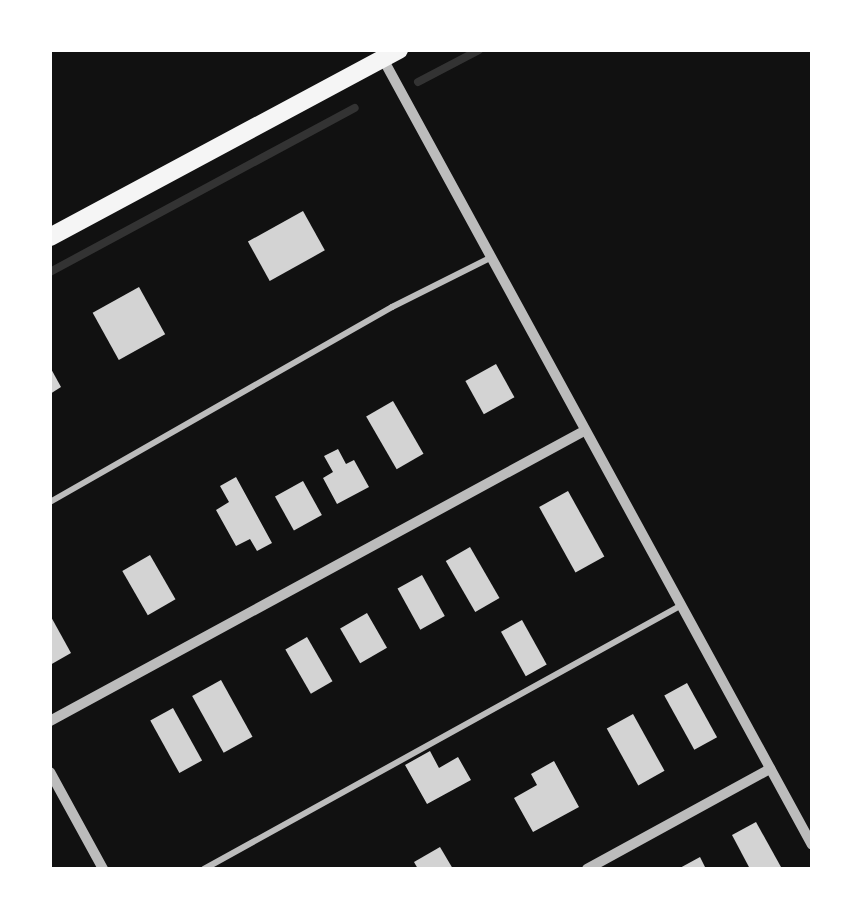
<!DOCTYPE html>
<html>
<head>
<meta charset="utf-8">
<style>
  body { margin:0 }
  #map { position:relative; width:862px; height:919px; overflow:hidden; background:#111; font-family:Ubuntu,sans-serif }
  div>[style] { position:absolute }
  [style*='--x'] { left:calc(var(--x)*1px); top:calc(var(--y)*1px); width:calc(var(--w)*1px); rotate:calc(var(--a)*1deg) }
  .stream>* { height:8px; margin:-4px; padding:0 4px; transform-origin:4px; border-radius:4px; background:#333 }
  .building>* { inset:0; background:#d3d3d3; transform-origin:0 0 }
  .service>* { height:6px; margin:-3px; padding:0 3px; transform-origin:3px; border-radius:3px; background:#bcbcbc }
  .minor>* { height:10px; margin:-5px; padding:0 5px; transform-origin:5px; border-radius:5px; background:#bcbcbc }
  .secondary>* { height:18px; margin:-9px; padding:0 9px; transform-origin:9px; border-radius:9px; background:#f5f5f5 }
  span { translate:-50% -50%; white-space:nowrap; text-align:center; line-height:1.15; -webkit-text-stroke:10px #fff; paint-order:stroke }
  .frame { position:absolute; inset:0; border:52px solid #fff; pointer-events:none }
</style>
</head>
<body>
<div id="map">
  <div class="stream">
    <i style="--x:418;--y:82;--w:69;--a:-27.7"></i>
    <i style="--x:50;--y:272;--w:346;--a:-28.3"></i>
  </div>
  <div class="building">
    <i style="left:303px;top:211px;width:45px;height:63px;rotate:61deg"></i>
    <i style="left:139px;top:287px;width:54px;height:53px;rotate:61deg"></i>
    <i style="left:496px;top:364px;width:38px;height:35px;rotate:61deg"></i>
    <i style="clip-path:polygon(50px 367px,61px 387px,50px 394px)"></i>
    <i style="left:393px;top:401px;width:61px;height:31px;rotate:60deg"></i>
    <i style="clip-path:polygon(338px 449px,346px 464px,354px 460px,369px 487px,337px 504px,323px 478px,333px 472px,324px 456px)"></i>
    <i style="clip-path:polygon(236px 477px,272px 543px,257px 551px,250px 539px,236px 546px,216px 510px,229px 502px,220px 486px)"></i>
    <i style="left:303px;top:481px;width:39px;height:32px;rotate:61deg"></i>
    <i style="left:568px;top:491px;width:75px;height:33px;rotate:61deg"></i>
    <i style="left:470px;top:547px;width:59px;height:28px;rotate:60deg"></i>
    <i style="left:150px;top:555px;width:51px;height:32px;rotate:60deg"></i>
    <i style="left:422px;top:575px;width:47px;height:28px;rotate:61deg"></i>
    <i style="left:367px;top:613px;width:40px;height:31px;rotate:60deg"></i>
    <i style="clip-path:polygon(50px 615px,71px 653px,50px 665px)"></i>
    <i style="left:522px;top:620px;width:51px;height:24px;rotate:61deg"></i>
    <i style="left:307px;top:637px;width:51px;height:25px;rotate:60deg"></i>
    <i style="left:221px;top:680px;width:65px;height:33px;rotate:61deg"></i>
    <i style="left:687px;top:683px;width:62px;height:26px;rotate:61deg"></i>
    <i style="left:173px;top:708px;width:60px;height:26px;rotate:61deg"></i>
    <i style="left:633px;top:714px;width:65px;height:30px;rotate:61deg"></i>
    <i style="clip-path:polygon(430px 751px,439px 768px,458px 757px,471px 780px,427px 804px,405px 765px)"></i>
    <i style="clip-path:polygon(554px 761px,579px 807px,533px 832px,514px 798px,537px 785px,531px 774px)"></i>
    <i style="clip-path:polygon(756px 822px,781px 867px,777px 869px,750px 869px,732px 835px)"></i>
    <i style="clip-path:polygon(440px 847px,453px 869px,418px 869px,414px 862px)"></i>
    <i style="clip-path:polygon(700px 857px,706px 869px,678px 869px)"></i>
  </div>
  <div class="service">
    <i style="--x:50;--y:502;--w:394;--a:-29.7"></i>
    <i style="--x:392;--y:307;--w:110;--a:-26.6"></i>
    <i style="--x:204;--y:869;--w:544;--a:-28.92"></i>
  </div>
  <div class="minor">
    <i style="--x:383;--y:59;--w:895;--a:61.37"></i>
    <i style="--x:50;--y:721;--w:608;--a:-28.51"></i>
    <i style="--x:50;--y:772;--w:111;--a:61.3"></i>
    <i style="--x:587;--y:869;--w:209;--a:-28.7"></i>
  </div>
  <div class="secondary">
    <i style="--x:50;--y:237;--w:396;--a:-28.2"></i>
  </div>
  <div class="frame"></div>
</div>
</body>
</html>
